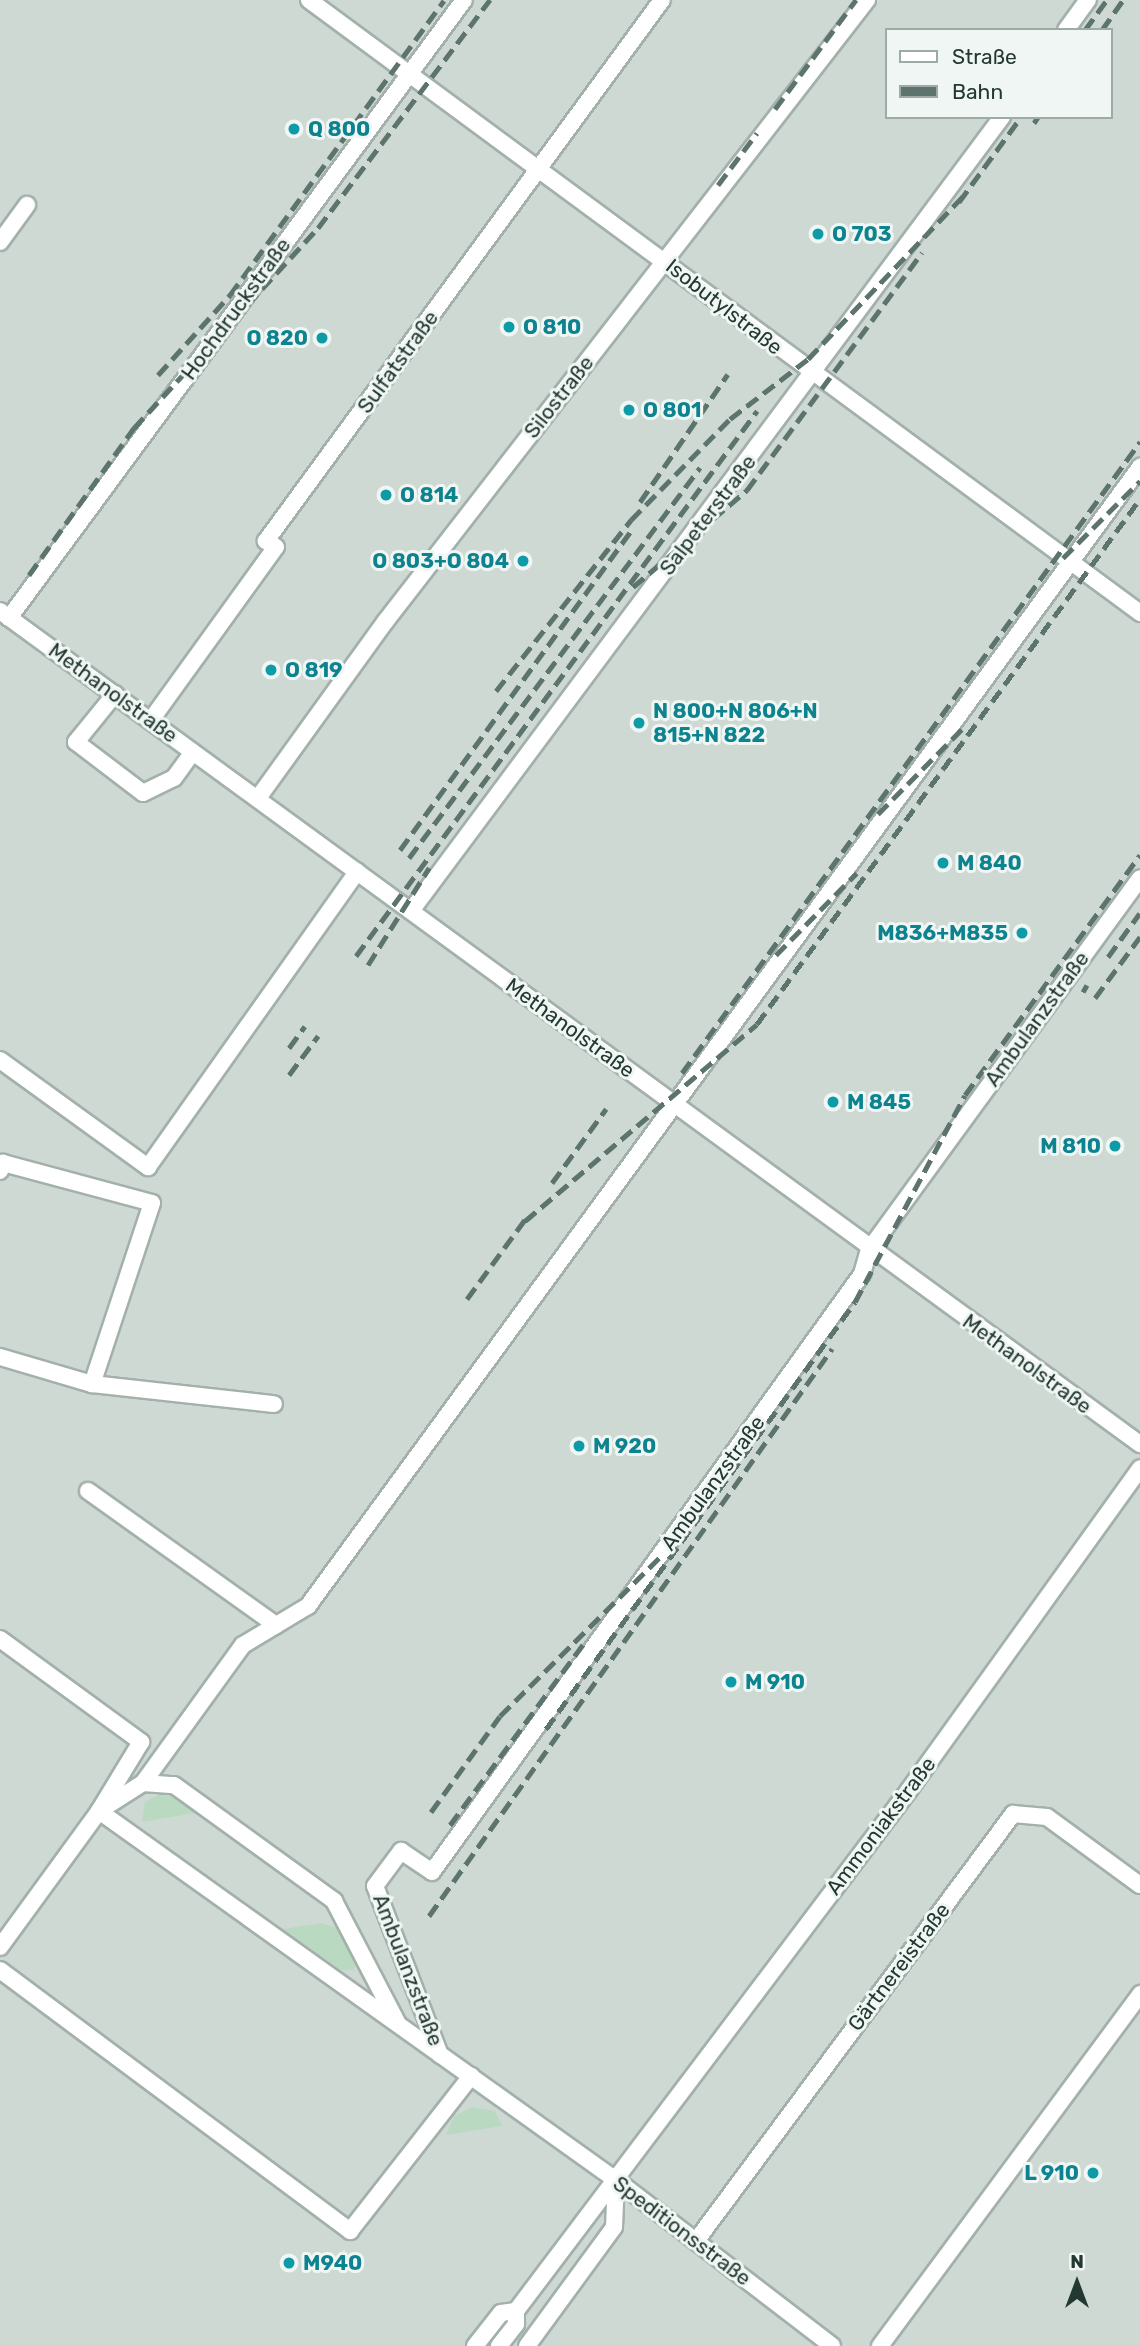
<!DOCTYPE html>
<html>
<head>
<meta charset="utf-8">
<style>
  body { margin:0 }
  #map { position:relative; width:1140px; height:2346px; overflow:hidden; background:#e0e9e5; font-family:Rubik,sans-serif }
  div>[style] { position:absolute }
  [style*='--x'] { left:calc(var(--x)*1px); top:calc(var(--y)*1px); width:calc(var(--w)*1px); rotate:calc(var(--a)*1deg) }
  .built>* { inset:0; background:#ced9d4 }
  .green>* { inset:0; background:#bad9c1 }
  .roads { filter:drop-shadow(2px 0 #a3b0ab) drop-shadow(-2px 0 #a3b0ab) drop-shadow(0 2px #a3b0ab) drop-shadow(0 -2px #a3b0ab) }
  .minor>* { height:16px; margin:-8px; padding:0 8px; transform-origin:8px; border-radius:8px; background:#fff }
  .rail>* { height:5px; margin-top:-2.5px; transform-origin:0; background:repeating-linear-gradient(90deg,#5c746d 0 14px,transparent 0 21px) }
  .dots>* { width:19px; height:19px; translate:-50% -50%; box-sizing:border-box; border:4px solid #f0f6f3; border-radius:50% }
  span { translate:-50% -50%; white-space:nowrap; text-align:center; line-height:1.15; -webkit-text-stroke:6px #f0f6f3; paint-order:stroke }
  .culture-label { font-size:21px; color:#0d838f; font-weight:700 }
  .left { translate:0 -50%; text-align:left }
  .right { translate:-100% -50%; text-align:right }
  .street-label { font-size:21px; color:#223831 }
  .legend { position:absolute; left:885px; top:28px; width:228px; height:91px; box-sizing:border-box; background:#f0f6f3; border:2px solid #9eaaa5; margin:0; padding:9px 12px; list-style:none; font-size:21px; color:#223831 }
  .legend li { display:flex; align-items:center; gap:14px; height:35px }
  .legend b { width:35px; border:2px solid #9eaaa5 }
  .north { position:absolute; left:1042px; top:2248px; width:70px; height:70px; -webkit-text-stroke:5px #f0f6f3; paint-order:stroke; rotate:0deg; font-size:19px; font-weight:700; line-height:28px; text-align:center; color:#223831 }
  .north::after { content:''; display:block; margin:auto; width:24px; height:32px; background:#223831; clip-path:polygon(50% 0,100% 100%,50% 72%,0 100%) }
</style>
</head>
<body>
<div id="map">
  <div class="built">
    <i style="clip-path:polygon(evenodd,0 0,1140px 0,1140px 2346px,0 2346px,0 0,886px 30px,1110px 30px,1110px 117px,886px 117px,886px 30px)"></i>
  </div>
  <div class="green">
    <i style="clip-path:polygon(160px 1794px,171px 1796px,195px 1813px,142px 1822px,145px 1802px)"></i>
    <i style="clip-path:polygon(321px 1923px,343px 1930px,358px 1961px,353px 1970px,341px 1970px,283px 1929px)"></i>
    <i style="clip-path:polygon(472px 2107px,495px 2111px,502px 2126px,446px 2135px,454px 2116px)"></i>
  </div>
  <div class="roads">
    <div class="minor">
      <i style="--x:309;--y:0;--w:1033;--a:36.41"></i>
      <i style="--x:1066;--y:30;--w:37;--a:-54"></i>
      <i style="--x:0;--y:242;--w:46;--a:-53.9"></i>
      <i style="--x:0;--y:611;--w:1412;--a:36.16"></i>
      <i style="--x:9;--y:618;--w:767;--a:-53.64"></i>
      <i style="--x:115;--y:694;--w:62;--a:129.1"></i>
      <i style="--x:76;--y:742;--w:84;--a:37.3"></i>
      <i style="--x:143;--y:793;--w:34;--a:-26"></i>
      <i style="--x:174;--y:778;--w:32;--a:-54"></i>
      <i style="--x:151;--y:720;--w:213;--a:-54.2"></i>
      <i style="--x:276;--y:547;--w:12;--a:-149"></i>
      <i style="--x:266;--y:541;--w:670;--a:-53.8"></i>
      <i style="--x:258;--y:798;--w:217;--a:-54.2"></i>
      <i style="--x:385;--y:622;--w:787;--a:-52.23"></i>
      <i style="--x:411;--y:911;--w:990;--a:-53.34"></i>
      <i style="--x:0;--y:1060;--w:183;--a:35.9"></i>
      <i style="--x:148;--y:1167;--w:362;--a:-54.7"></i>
      <i style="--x:0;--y:1171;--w:9;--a:-69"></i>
      <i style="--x:3;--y:1163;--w:154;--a:15"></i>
      <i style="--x:152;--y:1203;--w:191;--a:108.3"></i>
      <i style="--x:92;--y:1384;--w:96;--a:-163.6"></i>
      <i style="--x:92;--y:1384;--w:183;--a:6.3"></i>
      <i style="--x:88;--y:1491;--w:231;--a:35.5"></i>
      <i style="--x:0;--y:1639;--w:175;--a:36.1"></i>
      <i style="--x:141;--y:1742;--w:81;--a:121.3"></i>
      <i style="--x:143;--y:1783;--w:31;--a:4"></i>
      <i style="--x:174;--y:1785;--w:198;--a:35.9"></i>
      <i style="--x:334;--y:1901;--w:136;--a:62.5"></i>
      <i style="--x:99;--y:1811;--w:52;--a:-32.5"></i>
      <i style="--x:143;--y:1783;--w:170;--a:-54.1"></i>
      <i style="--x:243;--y:1645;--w:76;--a:-31"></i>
      <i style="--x:308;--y:1606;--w:1411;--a:-53.85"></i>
      <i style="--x:0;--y:1947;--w:168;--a:-53.9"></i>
      <i style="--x:99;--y:1811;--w:635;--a:35.52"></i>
      <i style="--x:616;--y:2180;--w:272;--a:37.5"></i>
      <i style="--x:0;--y:1970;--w:437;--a:36.7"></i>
      <i style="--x:350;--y:2231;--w:197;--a:-52"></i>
      <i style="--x:440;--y:2055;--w:181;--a:-111"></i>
      <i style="--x:375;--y:1886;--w:44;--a:-53.4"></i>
      <i style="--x:401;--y:1851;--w:37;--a:34"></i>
      <i style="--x:432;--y:1872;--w:737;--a:-54.28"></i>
      <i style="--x:862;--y:1274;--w:25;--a:-74"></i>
      <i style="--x:869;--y:1250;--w:460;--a:-53.9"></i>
      <i style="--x:696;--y:2241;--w:532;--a:-53.41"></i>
      <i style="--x:1013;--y:1814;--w:34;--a:5"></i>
      <i style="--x:1047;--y:1817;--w:115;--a:36.2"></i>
      <i style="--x:475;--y:2346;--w:42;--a:-51.8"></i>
      <i style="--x:501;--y:2313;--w:15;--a:-8"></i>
      <i style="--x:499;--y:2346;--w:28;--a:-52"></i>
      <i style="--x:516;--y:2324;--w:13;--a:-90"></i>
      <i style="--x:516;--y:2311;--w:653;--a:-52.97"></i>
      <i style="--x:909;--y:1790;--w:396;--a:-54.3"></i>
      <i style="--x:527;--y:2346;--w:147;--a:-53.8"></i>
      <i style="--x:614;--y:2227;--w:47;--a:-87.6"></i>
      <i style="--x:880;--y:2346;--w:438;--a:-53.5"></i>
    </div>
  </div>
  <div class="rail">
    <i style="--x:1085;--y:30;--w:37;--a:-54"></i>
    <i style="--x:1102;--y:30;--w:37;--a:-55"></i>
    <i style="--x:775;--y:109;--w:136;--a:-53.4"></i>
    <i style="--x:1034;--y:123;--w:7;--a:-56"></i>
    <i style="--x:718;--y:185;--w:65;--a:-53.1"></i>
    <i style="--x:959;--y:202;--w:105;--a:-53.9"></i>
    <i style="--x:158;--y:375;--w:108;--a:-48"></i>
    <i style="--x:230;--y:295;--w:364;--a:-54"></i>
    <i style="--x:640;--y:502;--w:155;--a:-55.5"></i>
    <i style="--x:1063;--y:558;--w:109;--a:-45"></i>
    <i style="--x:29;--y:575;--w:181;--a:-54.5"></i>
    <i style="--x:134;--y:428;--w:272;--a:-47.4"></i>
    <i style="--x:318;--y:228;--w:286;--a:-53"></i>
    <i style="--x:633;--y:587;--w:150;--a:-40.4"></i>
    <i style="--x:747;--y:490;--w:295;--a:-53.6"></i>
    <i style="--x:496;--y:691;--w:218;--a:-51.7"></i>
    <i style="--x:631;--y:520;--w:141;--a:-45.6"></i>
    <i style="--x:730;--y:419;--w:98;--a:-37.6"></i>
    <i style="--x:808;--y:359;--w:228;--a:-46.4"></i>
    <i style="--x:878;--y:814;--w:122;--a:-45.3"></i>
    <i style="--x:400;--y:850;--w:396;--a:-54.1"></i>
    <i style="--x:409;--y:858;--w:487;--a:-53.3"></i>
    <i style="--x:776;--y:955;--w:115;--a:-45.4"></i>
    <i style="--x:356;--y:956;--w:677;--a:-53.66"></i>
    <i style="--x:1108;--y:957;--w:54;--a:-54"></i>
    <i style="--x:368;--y:965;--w:115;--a:-57.8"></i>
    <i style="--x:1083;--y:992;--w:8;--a:-60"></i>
    <i style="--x:1095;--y:998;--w:76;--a:-53.6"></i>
    <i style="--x:289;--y:1048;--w:27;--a:-54"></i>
    <i style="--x:682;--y:1073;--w:780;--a:-54.03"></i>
    <i style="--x:289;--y:1075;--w:49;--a:-53.4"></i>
    <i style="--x:552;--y:1183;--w:92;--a:-53.9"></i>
    <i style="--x:525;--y:1221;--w:304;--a:-40.3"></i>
    <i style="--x:757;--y:1024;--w:650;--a:-53.89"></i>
    <i style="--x:467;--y:1299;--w:105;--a:-53.9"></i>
    <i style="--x:546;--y:1729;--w:527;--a:-54.11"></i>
    <i style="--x:855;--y:1302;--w:234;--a:-62"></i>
    <i style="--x:965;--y:1095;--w:297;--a:-53.9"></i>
    <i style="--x:431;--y:1812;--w:118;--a:-54.3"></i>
    <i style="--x:500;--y:1716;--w:228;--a:-44.8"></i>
    <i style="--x:450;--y:1825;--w:231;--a:-53.6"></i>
    <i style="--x:429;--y:1916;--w:696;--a:-54.6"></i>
  </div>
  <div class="dots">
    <i style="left:294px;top:129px;background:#0f9aa8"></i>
    <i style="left:818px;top:234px;background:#0f9aa8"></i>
    <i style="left:509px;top:327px;background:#0f9aa8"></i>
    <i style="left:322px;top:338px;background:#0f9aa8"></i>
    <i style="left:629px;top:410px;background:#0f9aa8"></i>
    <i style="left:386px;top:495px;background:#0f9aa8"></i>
    <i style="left:523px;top:561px;background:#0f9aa8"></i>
    <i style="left:271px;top:670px;background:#0f9aa8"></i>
    <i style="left:639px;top:723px;background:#0f9aa8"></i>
    <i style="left:943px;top:863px;background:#0f9aa8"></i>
    <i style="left:1022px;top:933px;background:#0f9aa8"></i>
    <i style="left:833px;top:1102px;background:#0f9aa8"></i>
    <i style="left:1115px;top:1146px;background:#0f9aa8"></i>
    <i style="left:579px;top:1446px;background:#0f9aa8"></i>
    <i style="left:731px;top:1682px;background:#0f9aa8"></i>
    <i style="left:1093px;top:2173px;background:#0f9aa8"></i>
    <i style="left:289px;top:2263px;background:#0f9aa8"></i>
  </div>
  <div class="culture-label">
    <span class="left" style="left:308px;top:129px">Q 800</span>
    <span class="left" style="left:832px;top:234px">O 703</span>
    <span class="left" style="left:523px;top:327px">O 810</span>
    <span class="right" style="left:308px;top:338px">O 820</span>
    <span class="left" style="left:643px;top:410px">O 801</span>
    <span class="left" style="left:400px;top:495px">O 814</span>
    <span class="right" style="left:509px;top:561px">O 803+O 804</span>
    <span class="left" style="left:285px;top:670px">O 819</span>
    <span class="left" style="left:653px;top:723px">N 800+N 806+N<br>815+N 822</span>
    <span class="left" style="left:957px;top:863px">M 840</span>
    <span class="right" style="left:1008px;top:933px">M836+M835</span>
    <span class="left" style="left:847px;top:1102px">M 845</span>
    <span class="right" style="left:1101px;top:1146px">M 810</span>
    <span class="left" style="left:593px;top:1446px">M 920</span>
    <span class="left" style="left:745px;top:1682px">M 910</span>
    <span class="right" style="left:1079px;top:2173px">L 910</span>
    <span class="left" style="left:303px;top:2263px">M940</span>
  </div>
  <div class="street-label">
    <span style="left:724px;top:307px;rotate:38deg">Isobutylstraße</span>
    <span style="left:236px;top:309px;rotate:-54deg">Hochdruckstraße</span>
    <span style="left:398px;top:362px;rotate:-54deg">Sulfatstraße</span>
    <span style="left:559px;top:397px;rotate:-52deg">Silostraße</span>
    <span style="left:708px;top:515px;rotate:-53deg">Salpeterstraße</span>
    <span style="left:113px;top:693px;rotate:36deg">Methanolstraße</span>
    <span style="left:1037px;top:1019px;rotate:-54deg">Ambulanzstraße</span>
    <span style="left:570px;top:1028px;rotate:36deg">Methanolstraße</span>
    <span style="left:1027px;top:1364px;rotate:36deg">Methanolstraße</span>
    <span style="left:713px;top:1483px;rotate:-54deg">Ambulanzstraße</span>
    <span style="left:881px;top:1826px;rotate:-53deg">Ammoniakstraße</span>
    <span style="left:899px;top:1967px;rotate:-53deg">Gärtnereistraße</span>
    <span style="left:408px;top:1970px;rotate:69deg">Ambulanzstraße</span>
    <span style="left:682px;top:2231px;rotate:37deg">Speditionsstraße</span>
  </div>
  <ul class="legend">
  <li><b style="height:9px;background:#fff"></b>Straße</li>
  <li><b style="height:9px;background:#5c746d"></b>Bahn</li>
  </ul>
  <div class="north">N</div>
</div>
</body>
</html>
